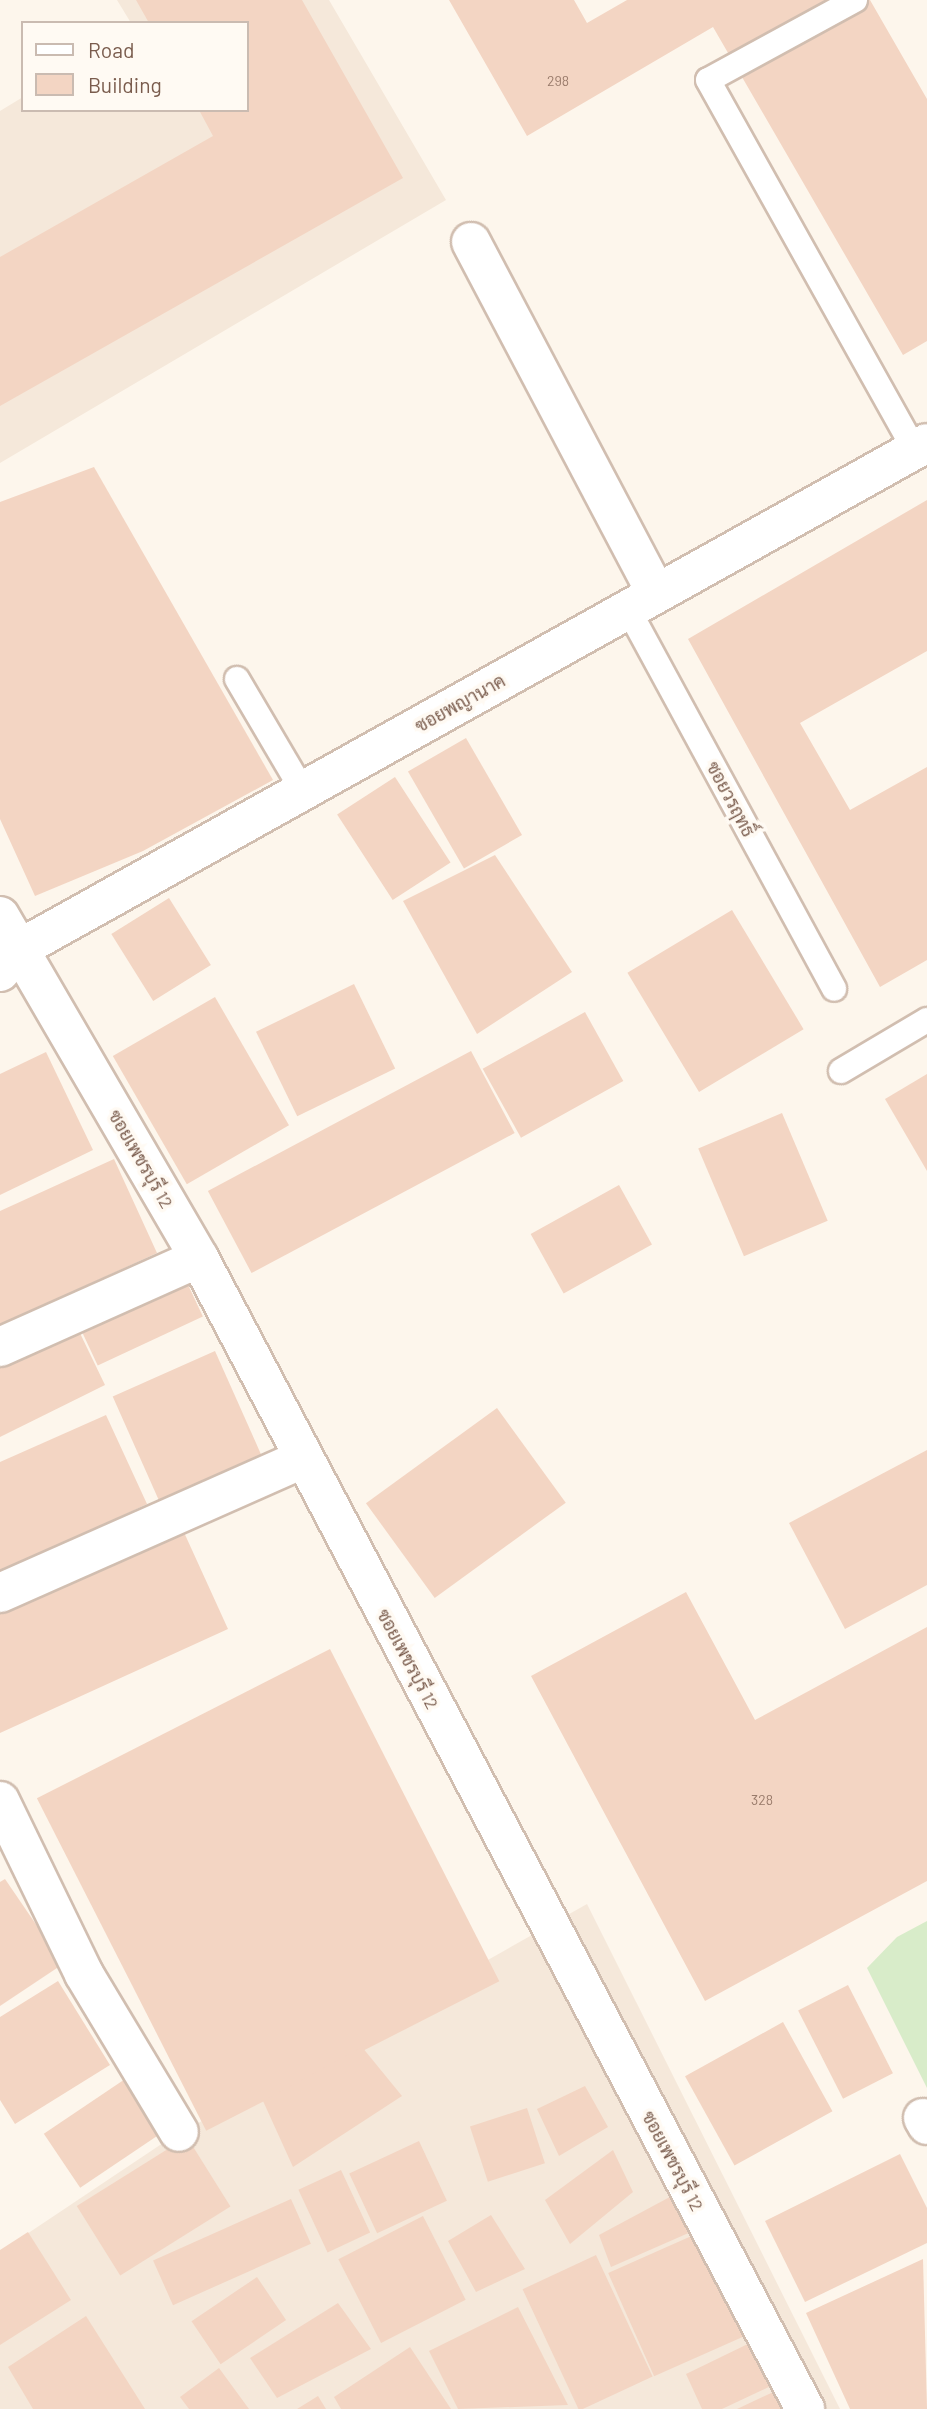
<!DOCTYPE html>
<html>
<head>
<meta charset="utf-8">
<style>
  body { margin:0 }
  #map { position:relative; width:927px; height:2409px; overflow:hidden; background:#fdf6ec; font-family:Barlow,Sarabun,sans-serif }
  div>[style] { position:absolute }
  [style*='--x'] { left:calc(var(--x)*1px); top:calc(var(--y)*1px); width:calc(var(--w)*1px); rotate:calc(var(--a)*1deg) }
  .residential>* { inset:0; background:#f5e8da }
  .green>* { inset:0; background:#d8ecc9 }
  .building>* { inset:0; background:#f3d5c3; transform-origin:0 0 }
  .roads { filter:drop-shadow(2px 0 #d1beb0) drop-shadow(-2px 0 #d1beb0) drop-shadow(0 2px #d1beb0) drop-shadow(0 -2px #d1beb0) }
  .lane>* { height:24px; margin:-12px; padding:0 12px; transform-origin:12px; border-radius:12px; background:#fff }
  .street>* { height:38px; margin:-19px; padding:0 19px; transform-origin:19px; border-radius:19px; background:#fff }
  span { translate:-50% -50%; white-space:nowrap; text-align:center; line-height:1.15; -webkit-text-stroke:7px #fffaf3; paint-order:stroke }
  .number-label { font-size:14px; color:#987a6a }
  .number-label span { -webkit-text-stroke-width:0 }
  .street-label { font-size:18px; color:#7a5c4d }
  .legend { position:absolute; left:21px; top:21px; width:228px; height:91px; box-sizing:border-box; background:#fffaf3; border:2px solid #cabbb1; margin:0; padding:9px 12px; list-style:none; font-size:21px; color:#7a5c4d }
  .legend li { display:flex; align-items:center; gap:14px; height:35px }
  .legend b { width:35px; border:2px solid #cabbb1 }
</style>
</head>
<body>
<div id="map">
  <div class="residential">
    <i style="clip-path:polygon(117px 0,329px 0,446px 200px,0 463px,0 111px,23px 97px,23px 110px,247px 110px,247px 23px,131px 23px)"></i>
    <i style="clip-path:polygon(587px 1904px,840px 2409px,0 2409px,0 2252px,163px 2143px)"></i>
  </div>
  <div class="green">
    <i style="clip-path:polygon(927px 1921px,927px 2088px,867px 1968px,897px 1937px)"></i>
  </div>
  <div class="building">
    <i style="clip-path:polygon(136px 0,302px 0,403px 178px,0 406px,0 257px,213px 136px,199px 110px,247px 110px,247px 23px,149px 23px)"></i>
    <i style="clip-path:polygon(449px 0,574px 0,587px 23px,627px 0,870px 0,927px 99px,927px 341px,903px 355px,713px 27px,527px 136px)"></i>
    <i style="clip-path:polygon(94px 467px,273px 780px,143px 851px,35px 896px,0 819px,0 502px)"></i>
    <i style="clip-path:polygon(927px 500px,927px 651px,800px 723px,850px 810px,927px 767px,927px 960px,880px 987px,688px 639px)"></i>
    <i style="left:466px;top:738px;width:112px;height:67px;rotate:60deg"></i>
    <i style="left:395px;top:777px;width:102px;height:69px;rotate:57deg"></i>
    <i style="clip-path:polygon(495px 855px,572px 972px,477px 1034px,403px 901px)"></i>
    <i style="left:169px;top:898px;width:79px;height:68px;rotate:58deg"></i>
    <i style="left:732px;top:910px;width:139px;height:122px;rotate:59deg"></i>
    <i style="left:354px;top:984px;width:94px;height:109px;rotate:64deg"></i>
    <i style="left:215px;top:997px;width:148px;height:118px;rotate:60deg"></i>
    <i style="left:585px;top:1012px;width:79px;height:117px;rotate:61deg"></i>
    <i style="left:471px;top:1051px;width:93px;height:298px;rotate:62deg"></i>
    <i style="clip-path:polygon(46px 1052px,93px 1150px,0 1195px,0 1074px)"></i>
    <i style="clip-path:polygon(927px 1074px,927px 1171px,885px 1099px)"></i>
    <i style="left:782px;top:1113px;width:117px;height:91px;rotate:67deg"></i>
    <i style="clip-path:polygon(114px 1159px,157px 1253px,0 1325px,0 1211px)"></i>
    <i style="left:619px;top:1185px;width:68px;height:101px;rotate:61deg"></i>
    <i style="left:183px;top:1274px;width:47px;height:116px;rotate:65deg"></i>
    <i style="clip-path:polygon(77px 1327px,105px 1385px,0 1437px,0 1365px)"></i>
    <i style="left:215px;top:1351px;width:116px;height:112px;rotate:66deg"></i>
    <i style="left:497px;top:1408px;width:117px;height:162px;rotate:54deg"></i>
    <i style="clip-path:polygon(106px 1415px,147px 1504px,0 1574px,0 1462px)"></i>
    <i style="clip-path:polygon(927px 1450px,927px 1585px,845px 1629px,789px 1523px)"></i>
    <i style="clip-path:polygon(182px 1528px,228px 1629px,0 1733px,0 1611px)"></i>
    <i style="clip-path:polygon(686px 1592px,755px 1720px,927px 1627px,927px 1881px,705px 2001px,531px 1676px)"></i>
    <i style="left:330px;top:1649px;width:373px;height:329px;rotate:63deg"></i>
    <i style="clip-path:polygon(5px 1879px,63px 1964px,0 2006px,0 1882px)"></i>
    <i style="clip-path:polygon(58px 1981px,110px 2065px,15px 2124px,0 2100px,0 2017px)"></i>
    <i style="left:848px;top:1985px;width:99px;height:56px;rotate:63deg"></i>
    <i style="left:783px;top:2022px;width:102px;height:112px;rotate:61deg"></i>
    <i style="clip-path:polygon(362px 2047px,402px 2096px,293px 2167px,263px 2101px)"></i>
    <i style="left:140px;top:2069px;width:65px;height:116px;rotate:56deg"></i>
    <i style="clip-path:polygon(585px 2086px,608px 2127px,559px 2156px,537px 2109px)"></i>
    <i style="left:527px;top:2108px;width:58px;height:60px;rotate:72deg"></i>
    <i style="left:187px;top:2137px;width:82px;height:130px;rotate:58deg"></i>
    <i style="left:419px;top:2141px;width:66px;height:77px;rotate:65deg"></i>
    <i style="clip-path:polygon(613px 2150px,633px 2192px,570px 2244px,545px 2200px)"></i>
    <i style="clip-path:polygon(900px 2154px,927px 2208px,927px 2243px,805px 2302px,765px 2221px)"></i>
    <i style="left:341px;top:2170px;width:69px;height:47px;rotate:65deg"></i>
    <i style="clip-path:polygon(681px 2191px,700px 2228px,611px 2267px,599px 2235px)"></i>
    <i style="left:291px;top:2199px;width:49px;height:151px;rotate:66deg"></i>
    <i style="clip-path:polygon(491px 2215px,525px 2269px,476px 2292px,448px 2241px)"></i>
    <i style="left:423px;top:2216px;width:94px;height:95px;rotate:63deg"></i>
    <i style="left:705px;top:2230px;width:113px;height:106px;rotate:66deg"></i>
    <i style="clip-path:polygon(28px 2232px,71px 2300px,0 2345px,0 2250px)"></i>
    <i style="left:596px;top:2255px;width:134px;height:81px;rotate:65deg"></i>
    <i style="clip-path:polygon(923px 2259px,927px 2409px,850px 2409px,806px 2313px)"></i>
    <i style="left:257px;top:2277px;width:52px;height:79px;rotate:56deg"></i>
    <i style="clip-path:polygon(338px 2303px,371px 2349px,277px 2398px,250px 2358px)"></i>
    <i style="clip-path:polygon(518px 2307px,568px 2405px,458px 2409px,429px 2351px)"></i>
    <i style="clip-path:polygon(86px 2316px,145px 2409px,33px 2409px,8px 2367px)"></i>
    <i style="clip-path:polygon(754px 2341px,775px 2384px,722px 2409px,702px 2409px,686px 2374px)"></i>
    <i style="clip-path:polygon(410px 2347px,451px 2409px,341px 2409px,334px 2397px)"></i>
    <i style="clip-path:polygon(219px 2368px,249px 2409px,189px 2409px,180px 2397px)"></i>
    <i style="clip-path:polygon(784px 2387px,794px 2409px,737px 2409px)"></i>
    <i style="clip-path:polygon(318px 2396px,326px 2409px,297px 2409px)"></i>
  </div>
  <div class="roads">
    <div class="lane">
      <i style="--x:855;--y:0;--w:167;--a:151.4"></i>
      <i style="--x:708;--y:80;--w:424;--a:60.8"></i>
      <i style="--x:628;--y:609;--w:432;--a:61.5"></i>
      <i style="--x:237;--y:679;--w:130;--a:59.5"></i>
      <i style="--x:841;--y:1071;--w:100;--a:-30.7"></i>
    </div>
    <div class="street">
      <i style="--x:471;--y:242;--w:397;--a:62.2"></i>
      <i style="--x:0;--y:916;--w:396;--a:59.8"></i>
      <i style="--x:199;--y:1258;--w:1301;--a:62.23"></i>
      <i style="--x:0;--y:972;--w:30;--a:-50"></i>
      <i style="--x:19;--y:949;--w:1039;--a:-29.13"></i>
      <i style="--x:0;--y:1347;--w:218;--a:-24.1"></i>
      <i style="--x:0;--y:1593;--w:330;--a:-23.9"></i>
      <i style="--x:0;--y:1801;--w:192;--a:64.1"></i>
      <i style="--x:84;--y:1974;--w:184;--a:59"></i>
      <i style="--x:923;--y:2118;--w:8;--a:60"></i>
    </div>
  </div>
  <div class="number-label">
    <span style="left:558px;top:81px">298</span>
    <span style="left:762px;top:1800px">328</span>
  </div>
  <div class="street-label">
    <span style="left:460px;top:703px;rotate:-29deg">ซอยพญานาค</span>
    <span style="left:731px;top:799px;rotate:62deg">ซอยวรฤทธิ์</span>
    <span style="left:141px;top:1159px;rotate:60deg">ซอยเพชรบุรี 12</span>
    <span style="left:408px;top:1659px;rotate:62deg">ซอยเพชรบุรี 12</span>
    <span style="left:673px;top:2161px;rotate:62deg">ซอยเพชรบุรี 12</span>
  </div>
  <ul class="legend">
  <li><b style="height:9px;background:#fff"></b>Road</li>
  <li><b style="height:19px;background:#f3d5c3"></b>Building</li>
  </ul>
</div>
</body>
</html>
